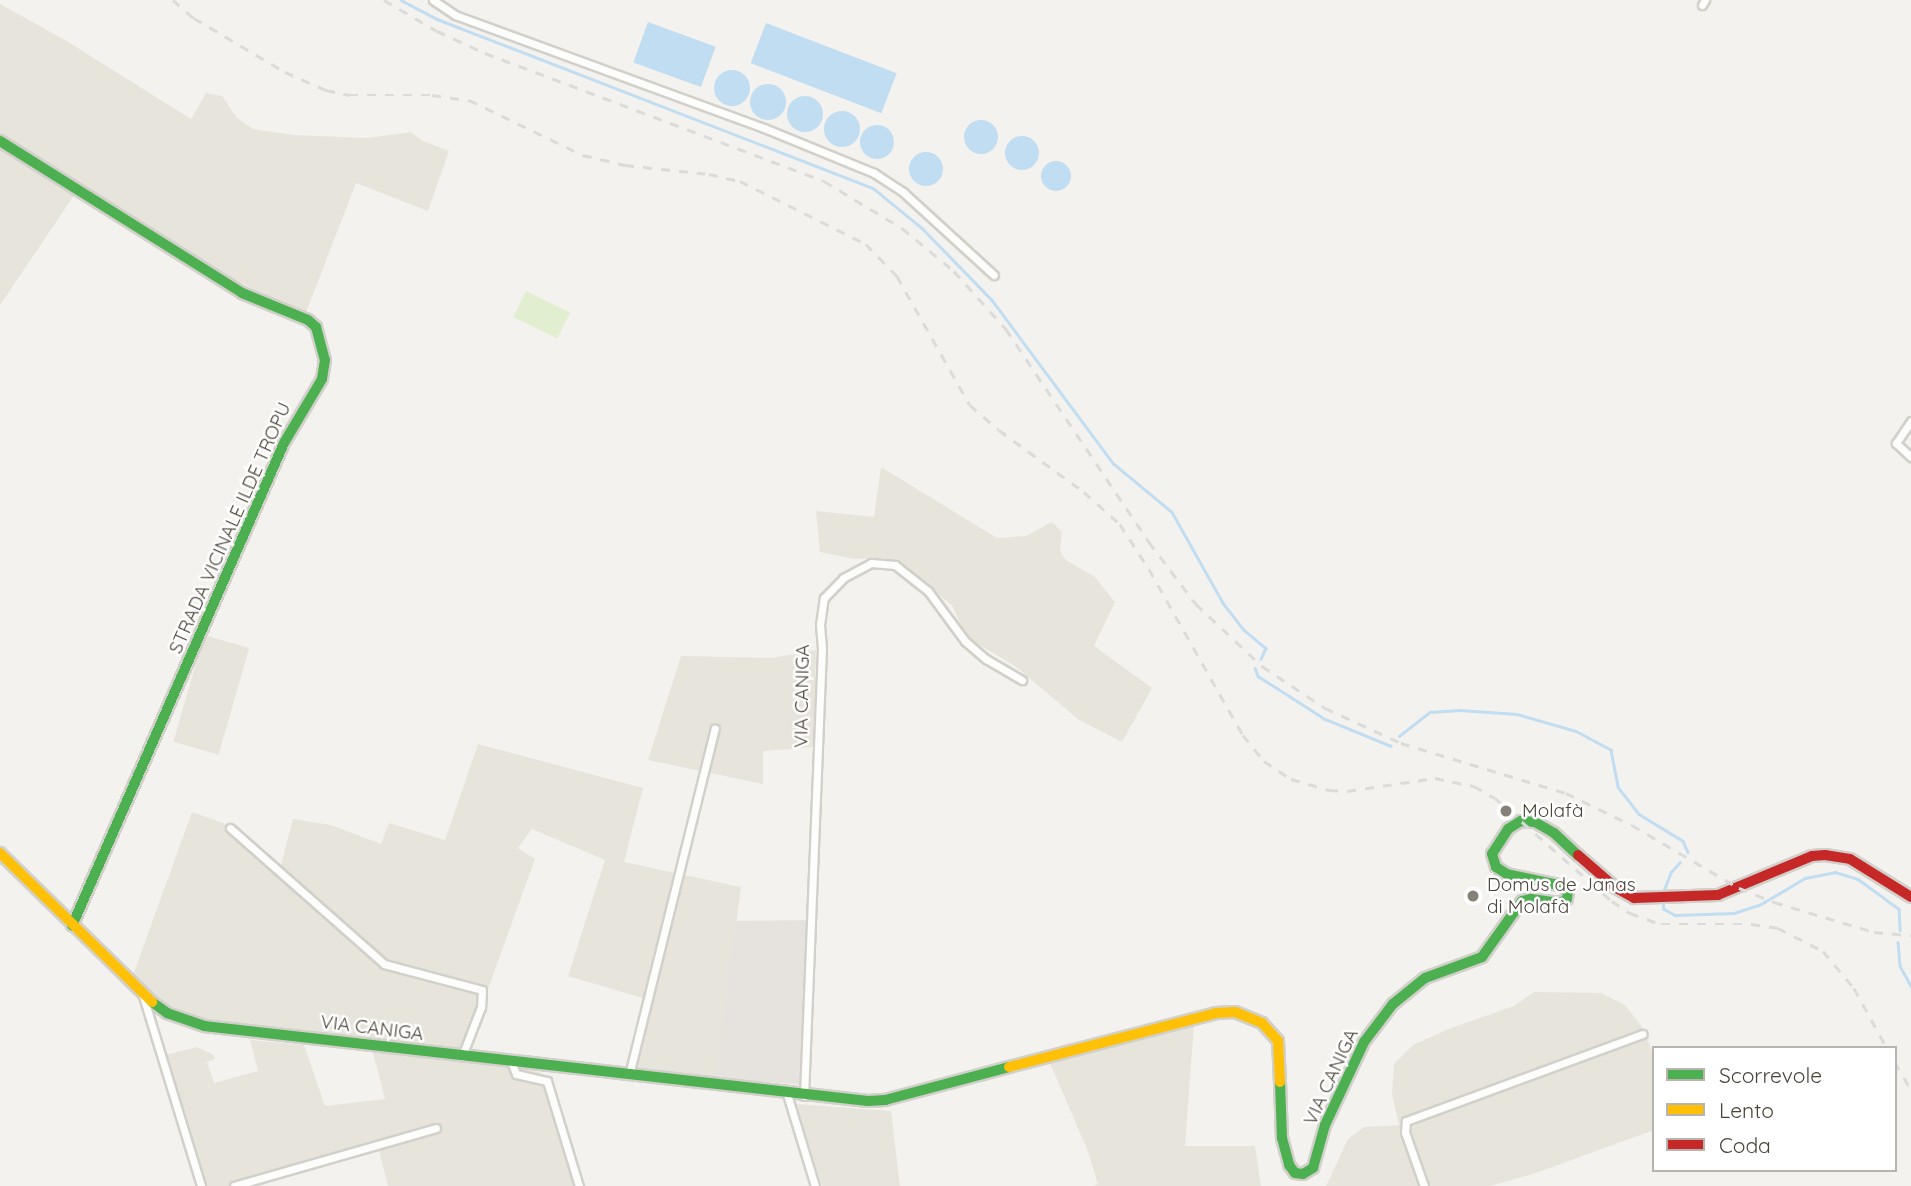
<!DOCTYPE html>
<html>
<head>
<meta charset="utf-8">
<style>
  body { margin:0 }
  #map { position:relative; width:1911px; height:1186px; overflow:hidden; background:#f4f2ee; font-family:Quicksand,sans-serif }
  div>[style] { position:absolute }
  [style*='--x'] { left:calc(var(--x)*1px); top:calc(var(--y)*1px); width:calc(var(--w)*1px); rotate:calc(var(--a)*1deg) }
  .residential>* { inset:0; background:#e7e4dc; transform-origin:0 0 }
  .industrial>* { inset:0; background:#e6e2de }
  .green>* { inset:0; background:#e1eecf; transform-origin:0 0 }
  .water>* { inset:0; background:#c0ddf1; transform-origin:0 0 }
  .round { border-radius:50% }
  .stream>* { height:2.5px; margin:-1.25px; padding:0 1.25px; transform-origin:1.25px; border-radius:1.25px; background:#c0ddf1 }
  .roads { filter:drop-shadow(2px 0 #d2d0cb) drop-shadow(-2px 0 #d2d0cb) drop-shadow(0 2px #d2d0cb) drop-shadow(0 -2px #d2d0cb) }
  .street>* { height:7px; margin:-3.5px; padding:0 3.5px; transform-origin:3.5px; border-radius:3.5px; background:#fdfdfc }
  .fast>* { height:10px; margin:-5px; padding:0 5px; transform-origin:5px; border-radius:5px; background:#4caf50 }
  .slow>* { height:10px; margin:-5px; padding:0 5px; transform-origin:5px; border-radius:5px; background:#ffc107 }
  .jam>* { height:10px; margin:-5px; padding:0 5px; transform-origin:5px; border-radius:5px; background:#c62828 }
  .rail>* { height:2.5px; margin-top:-1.25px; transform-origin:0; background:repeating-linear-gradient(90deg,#dbdbda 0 9px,transparent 0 18px) }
  .dots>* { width:19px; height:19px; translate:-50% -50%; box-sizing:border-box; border:4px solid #fff; border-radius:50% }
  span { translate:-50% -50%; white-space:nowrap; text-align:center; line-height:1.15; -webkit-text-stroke:5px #fff; paint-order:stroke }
  .street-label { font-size:19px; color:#4b4439 }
  .poi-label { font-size:19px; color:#4b4439 }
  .left { translate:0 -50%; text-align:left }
  .legend { position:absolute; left:1652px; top:1046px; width:245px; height:126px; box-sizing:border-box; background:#fff; border:2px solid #b7b4b0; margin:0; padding:9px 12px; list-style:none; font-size:21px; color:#4b4439 }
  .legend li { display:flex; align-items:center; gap:14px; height:35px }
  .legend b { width:35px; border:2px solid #b7b4b0 }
</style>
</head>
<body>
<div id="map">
  <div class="residential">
    <i style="clip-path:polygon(0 4px,65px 40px,191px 119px,206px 93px,222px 96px,237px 118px,253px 129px,294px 135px,368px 138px,411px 132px,421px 140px,449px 151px,428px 211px,356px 183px,305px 315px,230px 277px,81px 185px,0 305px)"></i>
    <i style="clip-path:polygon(881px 467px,997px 538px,1026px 536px,1052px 522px,1062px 532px,1060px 551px,1066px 560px,1095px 577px,1115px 602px,1094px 646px,1152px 688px,1122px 742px,1079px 720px,1015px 666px,966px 637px,952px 605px,899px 565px,883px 558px,854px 559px,820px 552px,816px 511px,874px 517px)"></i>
    <i style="left:204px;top:635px;width:47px;height:111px;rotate:16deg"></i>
    <i style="clip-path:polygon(816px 650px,814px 747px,763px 751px,763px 784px,648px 760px,681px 656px,772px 658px)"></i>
    <i style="clip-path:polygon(478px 744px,643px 788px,624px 862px,741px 887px,716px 1078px,633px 1069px,646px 999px,568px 976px,605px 860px,532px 829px,518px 848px,535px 859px,465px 1053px,199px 1018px,156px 999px,133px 975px,192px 812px,223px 823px,280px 869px,293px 819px,331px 825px,381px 844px,389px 823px,445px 840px)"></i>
    <i style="clip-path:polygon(1534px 992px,1601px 993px,1625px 1005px,1643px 1028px,1654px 1056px,1654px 1130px,1533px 1174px,1490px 1186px,1326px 1186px,1348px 1139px,1364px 1127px,1399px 1125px,1392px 1095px,1394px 1064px,1413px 1045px,1451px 1028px,1514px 1006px)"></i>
    <i style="clip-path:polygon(1194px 1024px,1185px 1146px,1255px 1146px,1261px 1186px,1092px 1186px,1098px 1184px,1087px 1149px,1049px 1061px)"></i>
    <i style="clip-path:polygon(250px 1040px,304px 1045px,325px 1106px,385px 1099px,372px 1049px,540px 1072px,575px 1186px,388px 1186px,377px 1142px,234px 1186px,207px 1186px,164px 1055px,197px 1047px,214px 1055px,215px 1059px,207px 1062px,214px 1083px,258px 1071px)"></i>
    <i style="clip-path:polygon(796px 1104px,891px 1111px,900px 1186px,822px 1186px)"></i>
  </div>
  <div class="industrial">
    <i style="clip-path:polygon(807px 920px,806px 1085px,716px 1078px,735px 921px)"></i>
  </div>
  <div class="green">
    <i style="left:526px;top:291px;width:49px;height:29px;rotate:26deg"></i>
  </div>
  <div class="water">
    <i style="left:648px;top:22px;width:72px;height:43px;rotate:20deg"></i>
    <i style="left:766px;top:23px;width:140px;height:43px;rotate:21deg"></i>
    <i class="round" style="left:714px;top:70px;width:36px;height:36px"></i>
    <i class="round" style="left:750px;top:84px;width:36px;height:36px"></i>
    <i class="round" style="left:787px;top:96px;width:36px;height:36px"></i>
    <i class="round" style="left:824px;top:111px;width:36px;height:36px"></i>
    <i class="round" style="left:964px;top:120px;width:34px;height:34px"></i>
    <i class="round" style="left:860px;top:125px;width:34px;height:34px"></i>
    <i class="round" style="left:1005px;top:136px;width:34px;height:34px"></i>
    <i class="round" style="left:909px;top:152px;width:34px;height:34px"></i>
    <i class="round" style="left:1041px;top:161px;width:30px;height:30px"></i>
  </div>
  <div class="stream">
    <i style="--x:401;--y:0;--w:41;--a:27.8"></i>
    <i style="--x:437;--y:19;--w:468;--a:21.2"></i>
    <i style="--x:873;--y:188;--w:63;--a:39.2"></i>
    <i style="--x:922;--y:228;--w:100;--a:45.8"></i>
    <i style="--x:992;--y:300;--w:204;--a:53.4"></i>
    <i style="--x:1114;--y:464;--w:75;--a:39.6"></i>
    <i style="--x:1172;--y:512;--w:104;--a:60.7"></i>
    <i style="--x:1223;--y:603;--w:33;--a:52"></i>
    <i style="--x:1243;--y:629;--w:30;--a:40"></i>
    <i style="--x:1266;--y:648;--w:12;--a:114"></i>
    <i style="--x:1255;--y:668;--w:9;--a:69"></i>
    <i style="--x:1258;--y:676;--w:80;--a:32.7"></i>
    <i style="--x:1325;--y:719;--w:71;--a:22.2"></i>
    <i style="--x:1399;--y:736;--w:39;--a:-38"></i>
    <i style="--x:1430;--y:712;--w:29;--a:-4"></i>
    <i style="--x:1459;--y:710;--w:58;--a:3.9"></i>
    <i style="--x:1517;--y:714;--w:61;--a:16.1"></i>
    <i style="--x:1576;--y:731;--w:40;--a:28"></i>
    <i style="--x:1611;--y:750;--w:38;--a:79"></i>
    <i style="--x:1618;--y:787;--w:34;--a:52"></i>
    <i style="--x:1639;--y:814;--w:52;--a:31.5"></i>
    <i style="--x:1683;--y:841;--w:12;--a:66"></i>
    <i style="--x:1662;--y:895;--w:25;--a:-69"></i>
    <i style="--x:1671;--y:872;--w:13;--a:-48"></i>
    <i style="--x:1663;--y:902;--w:7;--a:82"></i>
    <i style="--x:1664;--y:909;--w:13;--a:29"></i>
    <i style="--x:1675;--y:915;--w:59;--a:-1.9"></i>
    <i style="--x:1734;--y:913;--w:28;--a:-18"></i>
    <i style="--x:1761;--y:904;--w:51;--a:-30.6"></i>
    <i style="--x:1805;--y:878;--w:31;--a:-11"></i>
    <i style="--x:1835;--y:872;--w:24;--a:17"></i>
    <i style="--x:1858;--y:879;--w:51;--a:36.2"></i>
    <i style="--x:1899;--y:909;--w:21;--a:87"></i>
    <i style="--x:1898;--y:942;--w:24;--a:85"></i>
    <i style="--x:1900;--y:966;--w:23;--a:61"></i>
  </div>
  <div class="roads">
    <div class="street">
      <i style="--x:433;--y:0;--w:27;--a:34"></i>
      <i style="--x:455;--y:15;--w:329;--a:20.1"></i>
      <i style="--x:764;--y:128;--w:119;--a:22.2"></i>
      <i style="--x:874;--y:173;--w:35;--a:33"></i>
      <i style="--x:903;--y:192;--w:123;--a:42.4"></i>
      <i style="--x:1702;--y:5;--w:6;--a:-59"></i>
      <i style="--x:1911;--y:421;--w:27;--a:124"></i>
      <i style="--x:1896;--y:443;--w:21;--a:43"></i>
      <i style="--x:230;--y:828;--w:205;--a:41.4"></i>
      <i style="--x:384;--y:964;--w:101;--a:14.9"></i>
      <i style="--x:482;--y:990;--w:17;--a:93"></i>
      <i style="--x:481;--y:1007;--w:53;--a:111.2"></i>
      <i style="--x:143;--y:996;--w:199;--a:73"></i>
      <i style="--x:511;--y:1061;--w:14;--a:69"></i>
      <i style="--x:516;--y:1074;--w:32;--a:13"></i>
      <i style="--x:547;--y:1081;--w:110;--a:73.1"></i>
      <i style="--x:629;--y:1075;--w:357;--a:-76.1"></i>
      <i style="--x:787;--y:1094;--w:96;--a:73.1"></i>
      <i style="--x:804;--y:1096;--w:448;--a:-87.7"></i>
      <i style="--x:822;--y:648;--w:23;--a:-95"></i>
      <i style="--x:820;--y:625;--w:27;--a:-82"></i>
      <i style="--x:824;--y:598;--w:28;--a:-46"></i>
      <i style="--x:843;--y:578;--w:32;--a:-28"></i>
      <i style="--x:871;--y:563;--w:24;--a:5"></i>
      <i style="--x:895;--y:565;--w:42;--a:38.2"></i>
      <i style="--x:928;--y:591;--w:62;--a:53.5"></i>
      <i style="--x:965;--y:641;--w:28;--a:41"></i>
      <i style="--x:986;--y:659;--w:42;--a:30.3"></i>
      <i style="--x:234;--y:1186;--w:210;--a:-16"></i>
      <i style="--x:1424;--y:1186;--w:57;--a:-109.4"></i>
      <i style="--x:1405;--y:1132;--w:11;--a:-85"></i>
      <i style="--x:1406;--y:1121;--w:252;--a:-20.2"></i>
    </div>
    <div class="fast">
      <i style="--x:0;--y:141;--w:286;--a:32.1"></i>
      <i style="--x:242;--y:293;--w:71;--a:22.2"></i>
      <i style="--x:308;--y:320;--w:11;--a:41"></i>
      <i style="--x:316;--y:327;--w:34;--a:75"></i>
      <i style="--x:325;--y:360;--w:19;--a:99"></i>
      <i style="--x:322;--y:379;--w:74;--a:120.7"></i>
      <i style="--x:284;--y:443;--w:527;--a:113.7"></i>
      <i style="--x:152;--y:1002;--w:19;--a:36"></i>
      <i style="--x:167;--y:1013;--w:39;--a:19"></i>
      <i style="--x:204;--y:1026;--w:668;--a:6.44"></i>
      <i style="--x:868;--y:1101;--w:17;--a:-3"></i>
      <i style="--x:885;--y:1100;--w:128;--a:-14.9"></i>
      <i style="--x:1280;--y:1082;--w:56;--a:88"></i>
      <i style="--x:1282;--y:1138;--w:28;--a:75"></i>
      <i style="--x:1289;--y:1165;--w:10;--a:53"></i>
      <i style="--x:1295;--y:1173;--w:8;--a:7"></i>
      <i style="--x:1303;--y:1174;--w:12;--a:-31"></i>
      <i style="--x:1313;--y:1168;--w:45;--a:-74.4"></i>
      <i style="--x:1325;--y:1125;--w:92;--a:-64.8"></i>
      <i style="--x:1364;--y:1042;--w:48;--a:-52.7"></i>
      <i style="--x:1393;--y:1004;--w:41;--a:-39.1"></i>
      <i style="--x:1425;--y:978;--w:61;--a:-20.2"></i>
      <i style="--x:1482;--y:957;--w:69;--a:-54.5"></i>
      <i style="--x:1522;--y:901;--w:9;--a:-13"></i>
      <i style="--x:1531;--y:899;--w:29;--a:8"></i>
      <i style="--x:1560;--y:903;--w:8;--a:-30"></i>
      <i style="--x:1567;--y:899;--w:8;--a:-83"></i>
      <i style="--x:1568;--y:891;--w:7;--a:-135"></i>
      <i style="--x:1563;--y:886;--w:57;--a:-167.9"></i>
      <i style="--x:1507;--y:874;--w:13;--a:-148"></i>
      <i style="--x:1496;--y:867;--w:14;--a:-107"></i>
      <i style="--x:1492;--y:854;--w:30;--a:-57"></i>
      <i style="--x:1508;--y:829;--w:15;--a:-32"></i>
      <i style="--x:1521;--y:821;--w:14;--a:4"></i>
      <i style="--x:1535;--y:822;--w:22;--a:30"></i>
      <i style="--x:1554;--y:833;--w:33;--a:43"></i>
    </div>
    <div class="slow">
      <i style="--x:0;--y:853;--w:213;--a:44.4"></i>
      <i style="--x:1009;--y:1067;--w:214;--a:-14.6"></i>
      <i style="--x:1216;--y:1013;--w:19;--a:-3"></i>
      <i style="--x:1235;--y:1012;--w:29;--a:22"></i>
      <i style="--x:1262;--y:1023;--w:24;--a:48"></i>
      <i style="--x:1278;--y:1041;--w:41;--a:87.2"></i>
    </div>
    <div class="jam">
      <i style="--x:1578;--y:855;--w:50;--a:41"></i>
      <i style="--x:1616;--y:888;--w:21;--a:29"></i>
      <i style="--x:1634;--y:898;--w:84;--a:-2"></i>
      <i style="--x:1718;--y:895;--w:102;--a:-22.5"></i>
      <i style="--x:1812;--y:856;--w:13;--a:-4"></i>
      <i style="--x:1825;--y:855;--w:25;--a:9"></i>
      <i style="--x:1850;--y:859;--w:72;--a:31.9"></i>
    </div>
  </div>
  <div class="rail">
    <i style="--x:173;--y:0;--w:28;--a:41"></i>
    <i style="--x:194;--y:18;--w:106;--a:30.7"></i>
    <i style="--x:285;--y:72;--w:45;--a:23.7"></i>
    <i style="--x:326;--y:90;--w:24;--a:12"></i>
    <i style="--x:349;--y:95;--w:83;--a:0"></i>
    <i style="--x:432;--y:95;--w:37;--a:8"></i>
    <i style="--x:469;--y:100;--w:127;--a:25.8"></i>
    <i style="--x:583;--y:155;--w:43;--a:13.4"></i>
    <i style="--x:625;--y:165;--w:84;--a:6.1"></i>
    <i style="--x:709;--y:174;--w:32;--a:13"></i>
    <i style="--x:740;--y:181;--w:141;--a:26.6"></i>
    <i style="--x:866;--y:244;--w:45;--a:45.9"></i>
    <i style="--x:897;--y:276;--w:148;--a:60.5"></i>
    <i style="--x:970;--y:405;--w:38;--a:41"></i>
    <i style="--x:999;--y:430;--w:105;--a:36.1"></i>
    <i style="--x:1084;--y:492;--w:48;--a:41.6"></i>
    <i style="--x:1120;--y:524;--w:54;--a:57.2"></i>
    <i style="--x:1149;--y:569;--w:191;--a:60.5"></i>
    <i style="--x:1243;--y:735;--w:33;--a:51"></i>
    <i style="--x:1264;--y:761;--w:32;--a:34"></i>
    <i style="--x:1291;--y:779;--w:40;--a:16"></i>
    <i style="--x:1329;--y:790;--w:18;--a:3"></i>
    <i style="--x:1347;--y:791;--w:89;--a:-8.4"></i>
    <i style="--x:1435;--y:778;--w:40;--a:12"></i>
    <i style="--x:1474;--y:786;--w:24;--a:30"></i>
    <i style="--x:1495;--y:798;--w:156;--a:41.4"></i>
    <i style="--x:1612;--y:901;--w:22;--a:34"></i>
    <i style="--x:1630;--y:913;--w:33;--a:20"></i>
    <i style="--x:1661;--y:924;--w:90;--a:0"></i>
    <i style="--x:1751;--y:924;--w:27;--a:8"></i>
    <i style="--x:1778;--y:928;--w:51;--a:27.1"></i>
    <i style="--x:1823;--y:951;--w:48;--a:50"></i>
    <i style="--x:1854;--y:988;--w:68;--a:61.2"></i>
    <i style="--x:384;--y:0;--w:61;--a:30.3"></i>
    <i style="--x:437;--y:31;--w:53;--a:24.6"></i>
    <i style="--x:485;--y:53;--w:362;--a:20.7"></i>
    <i style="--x:824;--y:181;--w:91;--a:31.1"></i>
    <i style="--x:902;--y:228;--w:67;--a:39.6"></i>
    <i style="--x:954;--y:271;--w:78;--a:48.1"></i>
    <i style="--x:1006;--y:329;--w:257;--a:56.1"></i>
    <i style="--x:1149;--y:542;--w:78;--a:52.8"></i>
    <i style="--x:1196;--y:604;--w:91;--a:43.2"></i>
    <i style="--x:1262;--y:666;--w:76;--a:33.7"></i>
    <i style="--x:1325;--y:708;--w:84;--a:24.7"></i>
    <i style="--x:1401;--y:743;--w:172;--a:16.9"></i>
    <i style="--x:1566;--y:793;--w:73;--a:25.9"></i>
    <i style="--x:1632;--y:825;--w:124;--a:30.5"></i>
    <i style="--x:1739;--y:888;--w:38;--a:22"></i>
    <i style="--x:1774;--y:902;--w:104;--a:16.7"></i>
    <i style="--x:1874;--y:932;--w:37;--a:5"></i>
    <i style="--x:1895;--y:1062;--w:32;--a:60"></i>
  </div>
  <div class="dots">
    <i style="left:1506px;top:811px;background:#868178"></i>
    <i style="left:1473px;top:896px;background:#868178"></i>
  </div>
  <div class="street-label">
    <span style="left:230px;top:528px;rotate:-66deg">STRADA VICINALE ILDE TROPU</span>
    <span style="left:802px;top:696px;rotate:-89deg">VIA CANIGA</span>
    <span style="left:372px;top:1028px;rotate:7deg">VIA CANIGA</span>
    <span style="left:1331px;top:1077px;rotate:-65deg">VIA CANIGA</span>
  </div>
  <div class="poi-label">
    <span class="left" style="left:1522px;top:811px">Molafà</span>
    <span class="left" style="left:1487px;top:896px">Domus de Janas<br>di Molafà</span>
  </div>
  <ul class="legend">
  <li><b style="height:9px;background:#4caf50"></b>Scorrevole</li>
  <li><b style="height:9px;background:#ffc107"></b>Lento</li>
  <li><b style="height:9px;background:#c62828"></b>Coda</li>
  </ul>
</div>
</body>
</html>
